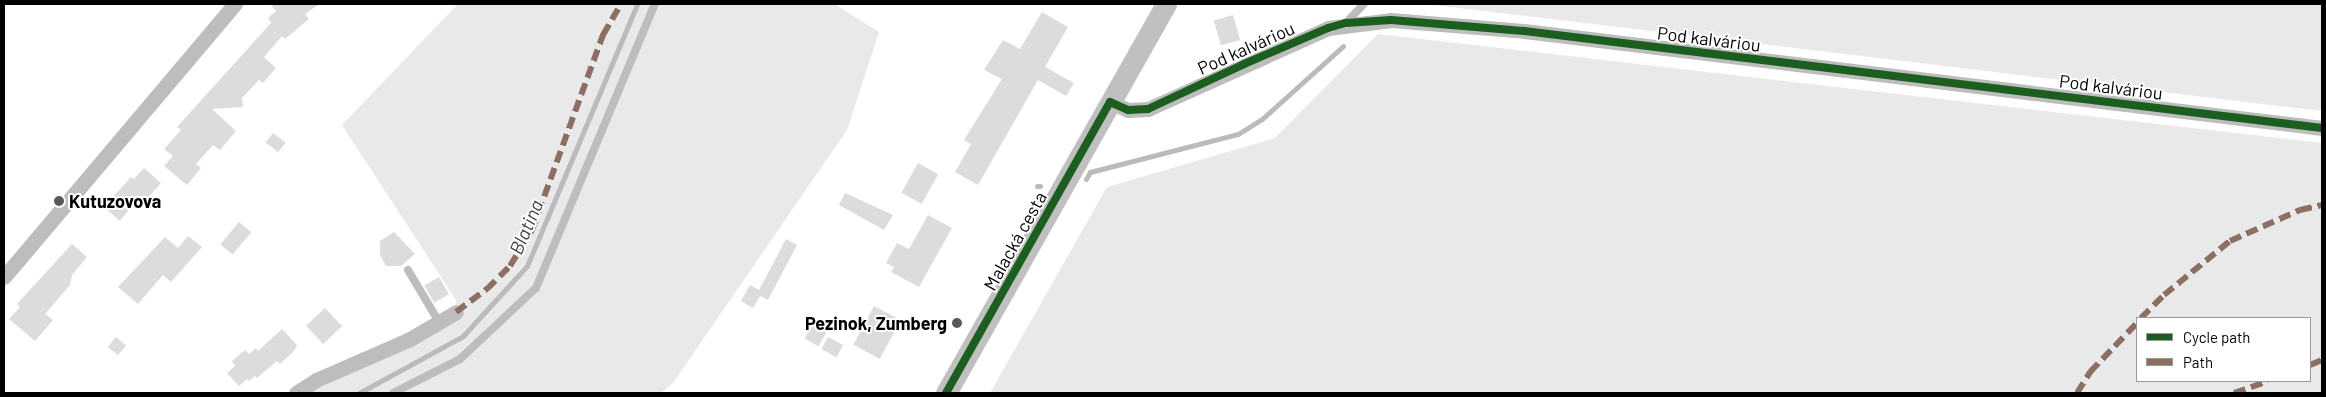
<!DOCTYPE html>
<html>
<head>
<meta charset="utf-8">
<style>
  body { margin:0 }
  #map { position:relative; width:2326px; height:397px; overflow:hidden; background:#fff; font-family:Barlow,sans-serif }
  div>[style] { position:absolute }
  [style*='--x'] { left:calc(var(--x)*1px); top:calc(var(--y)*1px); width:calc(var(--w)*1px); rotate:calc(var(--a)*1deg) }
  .green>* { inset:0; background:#e9e9e9 }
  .stream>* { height:5px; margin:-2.5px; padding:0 2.5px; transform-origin:2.5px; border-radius:2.5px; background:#bbb }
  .building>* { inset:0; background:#dcdcdc; transform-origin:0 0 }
  .lane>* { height:8px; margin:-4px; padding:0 4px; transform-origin:4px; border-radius:4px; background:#bdbdbd }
  .street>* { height:15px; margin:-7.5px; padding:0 7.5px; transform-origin:7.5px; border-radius:7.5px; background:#bdbdbd }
  .secondary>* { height:21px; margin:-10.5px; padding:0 10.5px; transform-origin:10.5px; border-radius:10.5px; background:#c0c0c0 }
  .quiet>* { height:6px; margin-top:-3px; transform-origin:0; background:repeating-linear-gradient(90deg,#8d6e63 0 12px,transparent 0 18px) }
  .cycleway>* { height:8px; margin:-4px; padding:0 4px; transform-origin:4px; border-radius:4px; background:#1b5e20 }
  .dots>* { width:14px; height:14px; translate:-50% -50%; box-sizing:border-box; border:2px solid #fff; border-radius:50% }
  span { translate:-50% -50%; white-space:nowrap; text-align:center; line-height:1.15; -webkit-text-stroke:4px #fff; paint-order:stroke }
  .street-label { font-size:18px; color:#000 }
  .poi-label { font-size:18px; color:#000; font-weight:700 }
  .left { translate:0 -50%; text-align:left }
  .right { translate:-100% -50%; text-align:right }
  .water-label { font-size:19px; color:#3f3f3f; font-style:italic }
  .frame { position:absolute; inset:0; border:5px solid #000; pointer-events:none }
  .legend { position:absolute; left:2136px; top:317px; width:175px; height:65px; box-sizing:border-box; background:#fff; border:1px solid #999; margin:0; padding:6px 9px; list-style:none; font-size:15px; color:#000 }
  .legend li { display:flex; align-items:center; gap:10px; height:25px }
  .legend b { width:25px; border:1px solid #999 }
</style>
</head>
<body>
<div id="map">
  <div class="green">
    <i style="clip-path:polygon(458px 4px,834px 4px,879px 32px,847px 130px,673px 383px,661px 393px,296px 393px,456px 312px,456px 300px,342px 125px)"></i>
    <i style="clip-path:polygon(1425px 4px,2322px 4px,2322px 111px)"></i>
    <i style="clip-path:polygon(evenodd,1378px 34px,2322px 143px,2322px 393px,990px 393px,1107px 187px,1275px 138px,1378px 34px,2137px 318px,2310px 318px,2310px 381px,2137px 381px,2137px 318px)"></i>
  </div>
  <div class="stream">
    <i style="--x:1086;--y:179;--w:8;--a:-60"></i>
    <i style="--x:1090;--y:172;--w:153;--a:-14.4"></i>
    <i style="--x:1238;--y:134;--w:28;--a:-32"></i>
    <i style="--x:1262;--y:119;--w:109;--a:-42"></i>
    <i style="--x:1037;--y:186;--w:3;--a:0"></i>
    <i style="--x:359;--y:393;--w:119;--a:-28.7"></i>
    <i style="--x:463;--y:336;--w:95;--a:-47.6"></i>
    <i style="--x:527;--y:266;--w:284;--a:-67.2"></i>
  </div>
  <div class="building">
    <i style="clip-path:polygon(270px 4px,319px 4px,305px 14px,309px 19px,285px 39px,282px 36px,264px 57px,276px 68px,263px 83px,259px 80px,242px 98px,243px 107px,212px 109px,236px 131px,220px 150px,213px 145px,196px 164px,201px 168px,187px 185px,164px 166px,173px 156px,164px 149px,181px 130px,177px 127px,271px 23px,268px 18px,276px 11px)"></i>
    <i style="clip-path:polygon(1042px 12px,1068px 27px,1045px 67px,1074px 83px,1066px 96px,1038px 80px,978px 185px,955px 172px,971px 144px,964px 140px,1002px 79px,984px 70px,1003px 40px,1020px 49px)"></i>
    <i style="left:1233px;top:15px;width:26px;height:20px;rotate:74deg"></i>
    <i style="left:273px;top:133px;width:16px;height:12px;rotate:38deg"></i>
    <i style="left:918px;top:163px;width:23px;height:34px;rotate:29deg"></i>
    <i style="clip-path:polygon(144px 168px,161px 183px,137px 210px,132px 206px,120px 221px,104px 207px,131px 177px,134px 179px)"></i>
    <i style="clip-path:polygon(845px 193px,893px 215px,884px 230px,839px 205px)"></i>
    <i style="clip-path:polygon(928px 215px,952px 228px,919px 287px,891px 272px,894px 267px,886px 263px,897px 243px,909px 249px)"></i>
    <i style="left:239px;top:222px;width:16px;height:29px;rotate:40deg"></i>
    <i style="clip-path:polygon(394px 232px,415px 254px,401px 266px,386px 266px,380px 255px,380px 241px)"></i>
    <i style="clip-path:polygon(188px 236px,202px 247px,171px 282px,163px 275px,138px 304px,118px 287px,165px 237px,178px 248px)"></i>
    <i style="clip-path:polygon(786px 239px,797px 245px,768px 300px,760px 296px,753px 308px,741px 301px,750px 285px,759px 290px)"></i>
    <i style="clip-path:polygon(72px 244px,87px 257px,72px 275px,70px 285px,45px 314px,53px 320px,35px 341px,9px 319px,20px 307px,17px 304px)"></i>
    <i style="left:439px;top:277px;width:20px;height:17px;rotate:60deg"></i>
    <i style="left:874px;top:306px;width:30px;height:44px;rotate:28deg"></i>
    <i style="left:325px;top:308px;width:25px;height:26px;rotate:47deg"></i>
    <i style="left:815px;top:320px;width:16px;height:21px;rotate:30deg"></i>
    <i style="clip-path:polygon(282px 329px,297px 345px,294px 351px,280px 364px,277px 361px,257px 378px,255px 376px,249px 381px,247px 379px,239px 386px,227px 373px,235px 366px,232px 361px,245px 350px,249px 354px,256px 348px,258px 351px)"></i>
    <i style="left:116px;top:337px;width:13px;height:13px;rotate:39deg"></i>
    <i style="left:828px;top:337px;width:17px;height:14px;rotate:28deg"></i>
  </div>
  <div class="lane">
    <i style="--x:1346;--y:23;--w:26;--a:-47"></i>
    <i style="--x:408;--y:270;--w:61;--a:59.2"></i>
    <i style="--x:393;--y:393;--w:75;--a:-26.9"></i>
    <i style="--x:460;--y:359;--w:104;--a:-43.1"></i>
    <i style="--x:536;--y:288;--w:308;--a:-67.3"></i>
  </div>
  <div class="street">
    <i style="--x:1110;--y:102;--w:20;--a:24"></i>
    <i style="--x:1128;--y:110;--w:20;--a:-3"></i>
    <i style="--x:1148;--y:109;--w:197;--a:-24.2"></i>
    <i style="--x:1328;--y:28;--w:64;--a:-7.2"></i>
    <i style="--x:1391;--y:20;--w:133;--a:4.7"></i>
    <i style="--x:1524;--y:31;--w:804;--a:6.93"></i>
    <i style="--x:4;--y:277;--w:358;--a:-49.8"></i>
    <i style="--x:296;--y:393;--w:24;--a:-33"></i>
    <i style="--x:316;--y:380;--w:103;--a:-23.6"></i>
    <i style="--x:410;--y:339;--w:53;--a:-30.4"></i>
  </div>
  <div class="secondary">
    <i style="--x:946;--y:393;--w:447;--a:-60.5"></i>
  </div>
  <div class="quiet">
    <i style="--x:456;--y:312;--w:39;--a:-37"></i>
    <i style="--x:487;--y:289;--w:33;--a:-45"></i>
    <i style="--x:510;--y:266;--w:42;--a:-58.6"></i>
    <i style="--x:532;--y:230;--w:208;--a:-70"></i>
    <i style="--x:603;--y:35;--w:36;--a:-60"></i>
    <i style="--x:2141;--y:318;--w:33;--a:-45"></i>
    <i style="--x:2164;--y:295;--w:85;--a:-39.3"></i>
    <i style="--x:2230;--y:241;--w:77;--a:-23.9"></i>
    <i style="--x:2300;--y:210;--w:23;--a:-13"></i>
    <i style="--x:2310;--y:365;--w:13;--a:-23"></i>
    <i style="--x:2077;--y:393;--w:25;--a:-58"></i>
    <i style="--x:2090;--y:372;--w:68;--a:-46.2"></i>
    <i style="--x:2234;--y:393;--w:36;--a:-19"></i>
  </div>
  <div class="cycleway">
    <i style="--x:946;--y:393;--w:334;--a:-60.6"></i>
    <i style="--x:1110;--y:102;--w:20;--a:24"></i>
    <i style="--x:1128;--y:110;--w:20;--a:-3"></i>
    <i style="--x:1148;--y:109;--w:106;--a:-25.1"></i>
    <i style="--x:1244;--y:64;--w:91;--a:-23.2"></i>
    <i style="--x:1328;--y:28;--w:19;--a:-16"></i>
    <i style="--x:1346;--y:23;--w:45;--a:-3.8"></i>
    <i style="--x:1391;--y:20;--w:133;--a:4.7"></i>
    <i style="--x:1524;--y:31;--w:804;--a:6.93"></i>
  </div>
  <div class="dots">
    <i style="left:59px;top:201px;background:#595959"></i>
    <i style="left:957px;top:323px;background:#595959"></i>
  </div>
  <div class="street-label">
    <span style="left:1709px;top:39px;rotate:7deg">Pod kalváriou</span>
    <span style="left:1246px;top:48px;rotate:-24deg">Pod kalváriou</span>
    <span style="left:2111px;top:87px;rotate:7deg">Pod kalváriou</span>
    <span style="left:1015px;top:241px;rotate:-61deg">Malacká cesta</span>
  </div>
  <div class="poi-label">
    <span class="left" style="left:69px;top:201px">Kutuzovova</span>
    <span class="right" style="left:947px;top:323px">Pezinok, Zumberg</span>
  </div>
  <div class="water-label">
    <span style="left:526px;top:227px;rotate:-67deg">Blatina</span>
  </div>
  <div class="frame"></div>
  <ul class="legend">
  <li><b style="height:6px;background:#1b5e20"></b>Cycle path</li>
  <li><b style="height:6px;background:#8d6e63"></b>Path</li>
  </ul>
</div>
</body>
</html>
